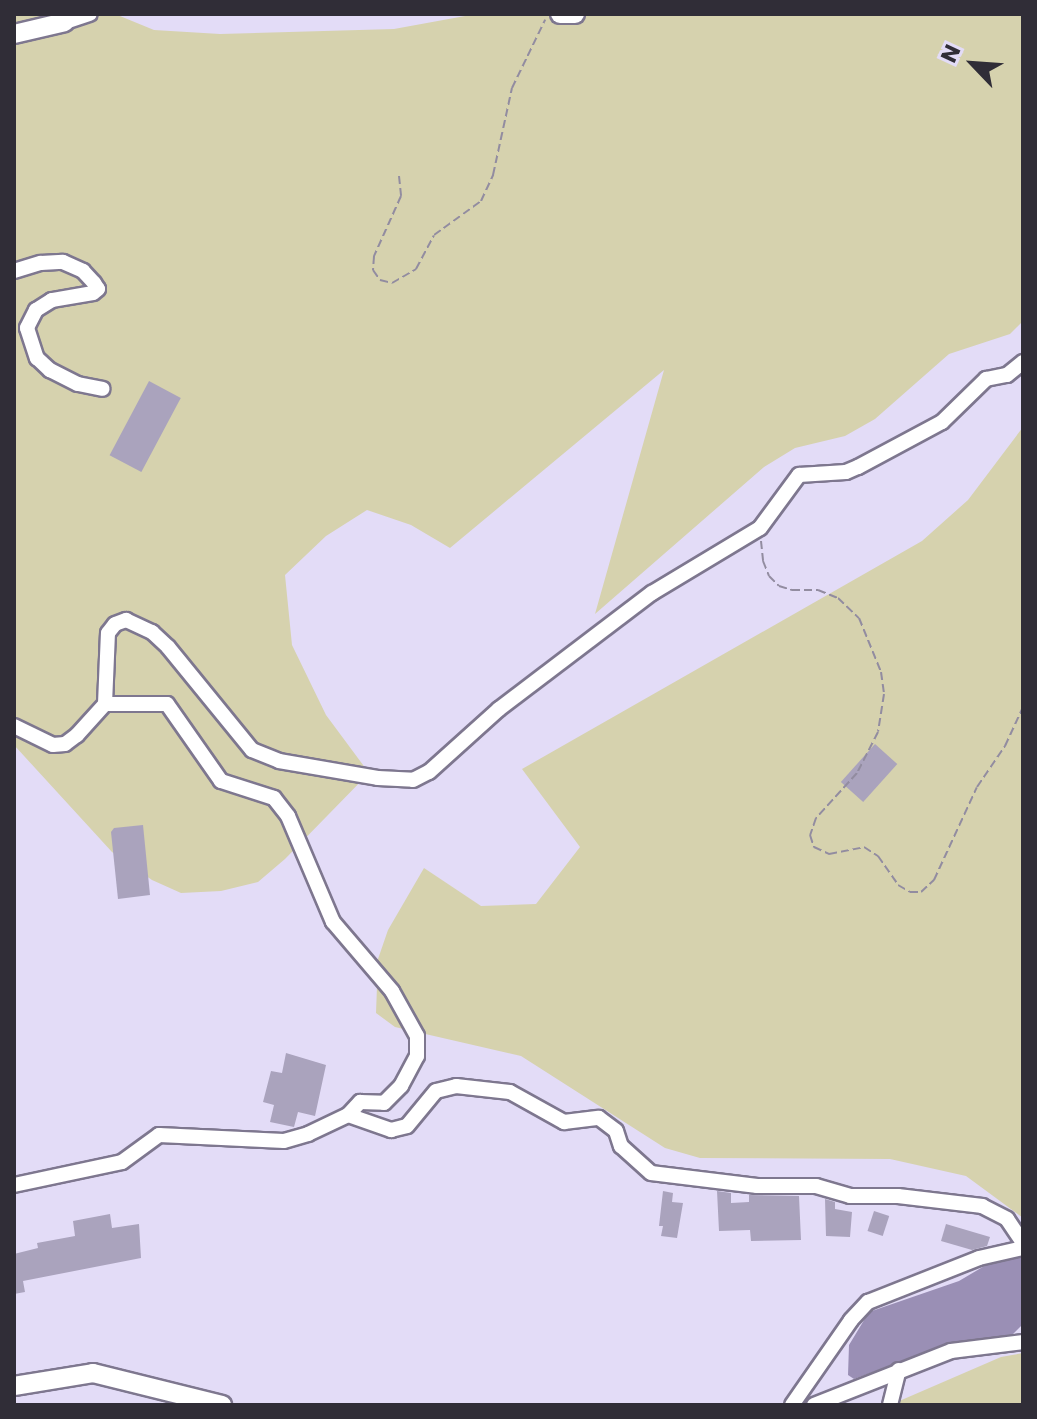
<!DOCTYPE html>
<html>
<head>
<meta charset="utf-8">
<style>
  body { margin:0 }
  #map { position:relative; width:1037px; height:1419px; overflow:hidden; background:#e3dcf7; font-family:Poppins,sans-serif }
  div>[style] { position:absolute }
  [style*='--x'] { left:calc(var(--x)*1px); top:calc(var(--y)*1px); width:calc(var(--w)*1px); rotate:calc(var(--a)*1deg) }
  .green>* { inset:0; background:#d6d2ae }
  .water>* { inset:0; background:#9a8fb5 }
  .building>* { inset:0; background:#aaa3bd; transform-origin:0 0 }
  .path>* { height:2px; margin-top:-1px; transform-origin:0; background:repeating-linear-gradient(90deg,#928ca0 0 8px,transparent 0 12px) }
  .roads { filter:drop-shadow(2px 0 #7e778f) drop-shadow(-2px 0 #7e778f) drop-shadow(0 2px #7e778f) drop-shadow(0 -2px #7e778f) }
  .minor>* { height:14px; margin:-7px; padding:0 7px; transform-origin:7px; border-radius:7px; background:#fff }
  .tertiary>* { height:18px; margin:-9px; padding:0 9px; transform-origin:9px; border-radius:9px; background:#fff }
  span { translate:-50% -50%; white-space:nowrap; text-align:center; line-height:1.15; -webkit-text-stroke:6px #e3dcf7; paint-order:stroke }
  .frame { position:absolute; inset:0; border:16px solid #302d37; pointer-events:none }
  .north { position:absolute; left:933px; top:24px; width:80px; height:80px; -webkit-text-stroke:6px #e3dcf7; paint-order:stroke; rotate:295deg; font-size:22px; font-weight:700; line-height:32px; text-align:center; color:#302d37 }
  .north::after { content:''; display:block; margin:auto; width:28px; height:36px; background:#302d37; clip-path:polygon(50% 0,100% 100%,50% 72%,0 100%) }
</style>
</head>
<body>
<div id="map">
  <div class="green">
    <i style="clip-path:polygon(14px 14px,115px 14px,154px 30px,220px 34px,394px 29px,476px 14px,1023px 14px,1023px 321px,1010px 334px,949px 354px,875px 419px,845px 436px,795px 448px,764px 467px,595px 614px,664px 370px,450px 548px,411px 525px,367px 510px,326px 536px,285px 575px,292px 645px,326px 715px,369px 773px,285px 859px,258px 882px,221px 891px,181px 893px,152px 880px,112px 852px,14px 745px)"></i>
    <i style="clip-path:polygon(1023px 427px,1023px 1218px,966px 1176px,890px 1159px,700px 1158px,665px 1148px,521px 1056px,395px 1027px,376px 1013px,378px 959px,388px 930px,424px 868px,481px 906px,536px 904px,580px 847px,522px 769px,922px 541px,968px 500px)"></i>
    <i style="clip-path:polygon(1023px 1353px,1023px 1405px,890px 1405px,1001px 1357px)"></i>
  </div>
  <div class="water">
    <i style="clip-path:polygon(1016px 1254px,1023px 1256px,1023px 1324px,1013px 1334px,946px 1345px,854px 1379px,848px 1375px,849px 1345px,869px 1312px,959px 1281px,1003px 1255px)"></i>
  </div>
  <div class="building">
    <i style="left:149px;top:381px;width:36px;height:84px;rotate:28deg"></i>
    <i style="left:875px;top:744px;width:30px;height:51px;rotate:42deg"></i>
    <i style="clip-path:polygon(143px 825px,150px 895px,118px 899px,111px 832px,114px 828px)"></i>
    <i style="clip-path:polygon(286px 1053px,326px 1065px,315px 1116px,298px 1112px,294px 1127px,270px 1122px,274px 1105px,263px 1102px,271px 1071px,282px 1073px)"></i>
    <i style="clip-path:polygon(663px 1191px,673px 1193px,672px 1202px,683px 1203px,677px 1238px,661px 1236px,663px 1226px,659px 1226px)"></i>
    <i style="clip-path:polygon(717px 1191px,731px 1193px,731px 1203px,749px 1202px,749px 1195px,799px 1196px,801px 1240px,751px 1241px,750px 1230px,719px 1231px)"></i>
    <i style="clip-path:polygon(825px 1199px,835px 1202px,835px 1209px,852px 1212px,850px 1237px,826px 1236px)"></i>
    <i style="left:874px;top:1211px;width:16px;height:21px;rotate:18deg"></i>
    <i style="clip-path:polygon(110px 1214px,112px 1228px,139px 1224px,141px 1258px,23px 1281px,25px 1292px,14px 1294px,14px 1254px,38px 1248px,37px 1243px,75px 1236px,73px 1221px)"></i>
    <i style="clip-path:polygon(946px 1224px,990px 1237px,987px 1246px,972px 1250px,941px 1241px)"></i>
  </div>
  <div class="path">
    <i style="--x:399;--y:176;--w:20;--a:84"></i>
    <i style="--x:401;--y:196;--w:66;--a:114.2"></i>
    <i style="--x:374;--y:256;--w:14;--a:94"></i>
    <i style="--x:373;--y:270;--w:12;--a:55"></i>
    <i style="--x:380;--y:280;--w:12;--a:14"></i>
    <i style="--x:392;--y:283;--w:28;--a:-30"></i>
    <i style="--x:416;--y:269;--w:38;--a:-62"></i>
    <i style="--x:434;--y:235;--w:58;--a:-35.9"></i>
    <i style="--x:481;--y:201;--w:29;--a:-65"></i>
    <i style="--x:493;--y:175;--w:89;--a:-77.7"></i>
    <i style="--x:512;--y:88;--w:76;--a:-64.1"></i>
    <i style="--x:761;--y:541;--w:20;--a:84"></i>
    <i style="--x:763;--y:561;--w:16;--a:68"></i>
    <i style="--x:769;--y:576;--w:14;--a:45"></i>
    <i style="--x:779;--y:586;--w:14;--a:17"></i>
    <i style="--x:792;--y:590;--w:26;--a:0"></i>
    <i style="--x:818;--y:590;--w:22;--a:22"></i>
    <i style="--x:838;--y:598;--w:29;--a:44"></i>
    <i style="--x:859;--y:618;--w:58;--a:67.8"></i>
    <i style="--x:881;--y:672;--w:22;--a:82"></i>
    <i style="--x:884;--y:694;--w:38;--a:99"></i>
    <i style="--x:878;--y:732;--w:46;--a:117.1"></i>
    <i style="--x:857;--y:773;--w:61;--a:132.3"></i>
    <i style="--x:816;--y:818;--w:18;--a:109"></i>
    <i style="--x:810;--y:835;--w:13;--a:72"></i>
    <i style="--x:814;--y:847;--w:17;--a:25"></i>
    <i style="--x:829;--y:854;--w:36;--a:-11"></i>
    <i style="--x:864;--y:847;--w:17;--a:33"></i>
    <i style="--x:878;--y:856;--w:35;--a:55"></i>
    <i style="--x:898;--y:885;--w:14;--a:30"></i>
    <i style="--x:910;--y:892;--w:11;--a:0"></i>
    <i style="--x:921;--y:892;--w:18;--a:-43"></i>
    <i style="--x:934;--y:880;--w:102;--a:-65.2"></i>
    <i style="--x:977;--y:787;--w:50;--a:-55.7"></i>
    <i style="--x:1005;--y:746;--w:43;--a:-65.2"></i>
  </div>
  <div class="roads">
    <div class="minor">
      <i style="--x:65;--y:22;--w:26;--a:-18"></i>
      <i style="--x:14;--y:271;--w:28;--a:-17"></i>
      <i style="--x:41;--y:263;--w:22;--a:-3"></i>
      <i style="--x:63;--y:262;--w:22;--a:24"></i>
      <i style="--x:83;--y:271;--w:16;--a:47"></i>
      <i style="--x:94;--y:283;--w:7;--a:56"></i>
      <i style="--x:98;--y:289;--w:6;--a:141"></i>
      <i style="--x:93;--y:293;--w:42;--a:170.3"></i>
      <i style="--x:52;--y:300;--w:19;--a:148"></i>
      <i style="--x:36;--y:310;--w:20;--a:117"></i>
      <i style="--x:27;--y:328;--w:32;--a:72"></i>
      <i style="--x:37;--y:358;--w:18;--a:43"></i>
      <i style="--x:50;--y:370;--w:31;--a:27"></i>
      <i style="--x:78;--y:384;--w:25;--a:11"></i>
      <i style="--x:14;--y:726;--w:43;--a:26"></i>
      <i style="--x:53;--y:745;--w:12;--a:-5"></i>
      <i style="--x:65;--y:744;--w:15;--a:-37"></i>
      <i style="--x:77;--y:735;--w:42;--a:-47.9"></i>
      <i style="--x:105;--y:704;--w:71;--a:-87.6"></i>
      <i style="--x:108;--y:633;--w:11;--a:-52"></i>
      <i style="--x:115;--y:624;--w:12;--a:-20"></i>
      <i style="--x:126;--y:620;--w:29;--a:25"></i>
      <i style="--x:152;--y:632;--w:22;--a:43"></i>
      <i style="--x:168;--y:647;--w:133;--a:50.8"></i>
      <i style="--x:252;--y:750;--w:29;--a:22"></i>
      <i style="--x:279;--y:761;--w:100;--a:9.7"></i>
      <i style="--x:378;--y:778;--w:35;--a:3"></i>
      <i style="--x:413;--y:780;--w:18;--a:-27"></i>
      <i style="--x:429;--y:772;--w:94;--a:-42"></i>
      <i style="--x:499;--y:709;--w:192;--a:-37.2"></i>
      <i style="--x:652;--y:593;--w:126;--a:-31"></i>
      <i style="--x:760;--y:528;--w:66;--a:-53.7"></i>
      <i style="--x:799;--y:475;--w:47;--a:-3.7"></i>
      <i style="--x:846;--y:472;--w:13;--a:-23"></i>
      <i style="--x:858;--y:467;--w:95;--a:-28.2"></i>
      <i style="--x:942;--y:422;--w:62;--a:-44.3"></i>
      <i style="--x:986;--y:379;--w:21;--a:-11"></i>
      <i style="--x:1007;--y:375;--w:21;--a:-39"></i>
      <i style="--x:348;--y:1115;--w:46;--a:19.2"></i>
      <i style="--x:391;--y:1130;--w:16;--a:-14"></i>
      <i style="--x:407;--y:1126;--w:45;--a:-50.4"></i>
      <i style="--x:436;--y:1091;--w:21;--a:-14"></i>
      <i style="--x:456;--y:1086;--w:54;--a:6.3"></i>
      <i style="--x:510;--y:1092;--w:62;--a:29.1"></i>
      <i style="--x:564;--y:1122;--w:35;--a:-7"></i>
      <i style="--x:599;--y:1118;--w:21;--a:37"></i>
      <i style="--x:616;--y:1131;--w:16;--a:72"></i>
      <i style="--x:621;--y:1146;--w:40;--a:42"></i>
      <i style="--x:651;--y:1173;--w:107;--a:7"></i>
      <i style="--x:757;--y:1186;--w:59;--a:0"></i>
      <i style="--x:816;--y:1186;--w:35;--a:16"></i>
      <i style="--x:850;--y:1196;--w:48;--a:0"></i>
      <i style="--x:898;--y:1196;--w:85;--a:6.8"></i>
      <i style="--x:982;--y:1206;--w:28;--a:27"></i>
      <i style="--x:1007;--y:1219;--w:29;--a:56"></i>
      <i style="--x:14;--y:1185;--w:110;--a:-12"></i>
      <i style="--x:122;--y:1162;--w:46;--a:-36.1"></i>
      <i style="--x:159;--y:1135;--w:125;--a:2.7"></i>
      <i style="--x:284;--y:1141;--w:25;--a:-16"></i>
      <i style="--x:308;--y:1134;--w:44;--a:-25.4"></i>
      <i style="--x:348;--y:1115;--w:18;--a:-47"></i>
      <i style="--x:360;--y:1102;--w:24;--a:2"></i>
      <i style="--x:384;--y:1103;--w:24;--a:-45"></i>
      <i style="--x:401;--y:1086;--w:34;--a:-62"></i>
      <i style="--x:417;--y:1056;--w:20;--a:-90"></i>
      <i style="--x:417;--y:1036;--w:51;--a:-119.1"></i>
      <i style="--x:392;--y:991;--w:91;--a:-130.5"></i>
      <i style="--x:333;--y:922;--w:115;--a:-113"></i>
      <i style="--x:288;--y:816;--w:23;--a:-128"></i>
      <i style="--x:274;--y:798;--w:56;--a:-162.2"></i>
      <i style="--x:221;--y:781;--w:94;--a:-125"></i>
      <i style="--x:167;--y:704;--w:62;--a:180"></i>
      <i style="--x:792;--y:1405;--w:103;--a:-55.2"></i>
      <i style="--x:851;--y:1320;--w:25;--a:-47"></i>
      <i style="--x:868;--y:1302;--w:119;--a:-21.6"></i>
      <i style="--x:979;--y:1258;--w:45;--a:-12.8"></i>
      <i style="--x:814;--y:1405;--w:147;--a:-21.5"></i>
      <i style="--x:951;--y:1351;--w:73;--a:-7.1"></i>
      <i style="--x:890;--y:1405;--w:36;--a:-76"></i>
    </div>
    <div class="tertiary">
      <i style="--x:560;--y:14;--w:15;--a:0"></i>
      <i style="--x:14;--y:34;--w:52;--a:-13.2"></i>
      <i style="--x:14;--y:1386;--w:80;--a:-9.3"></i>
      <i style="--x:93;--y:1373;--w:133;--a:13.9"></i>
    </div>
  </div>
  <div class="frame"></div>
  <div class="north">N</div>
</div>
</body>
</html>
